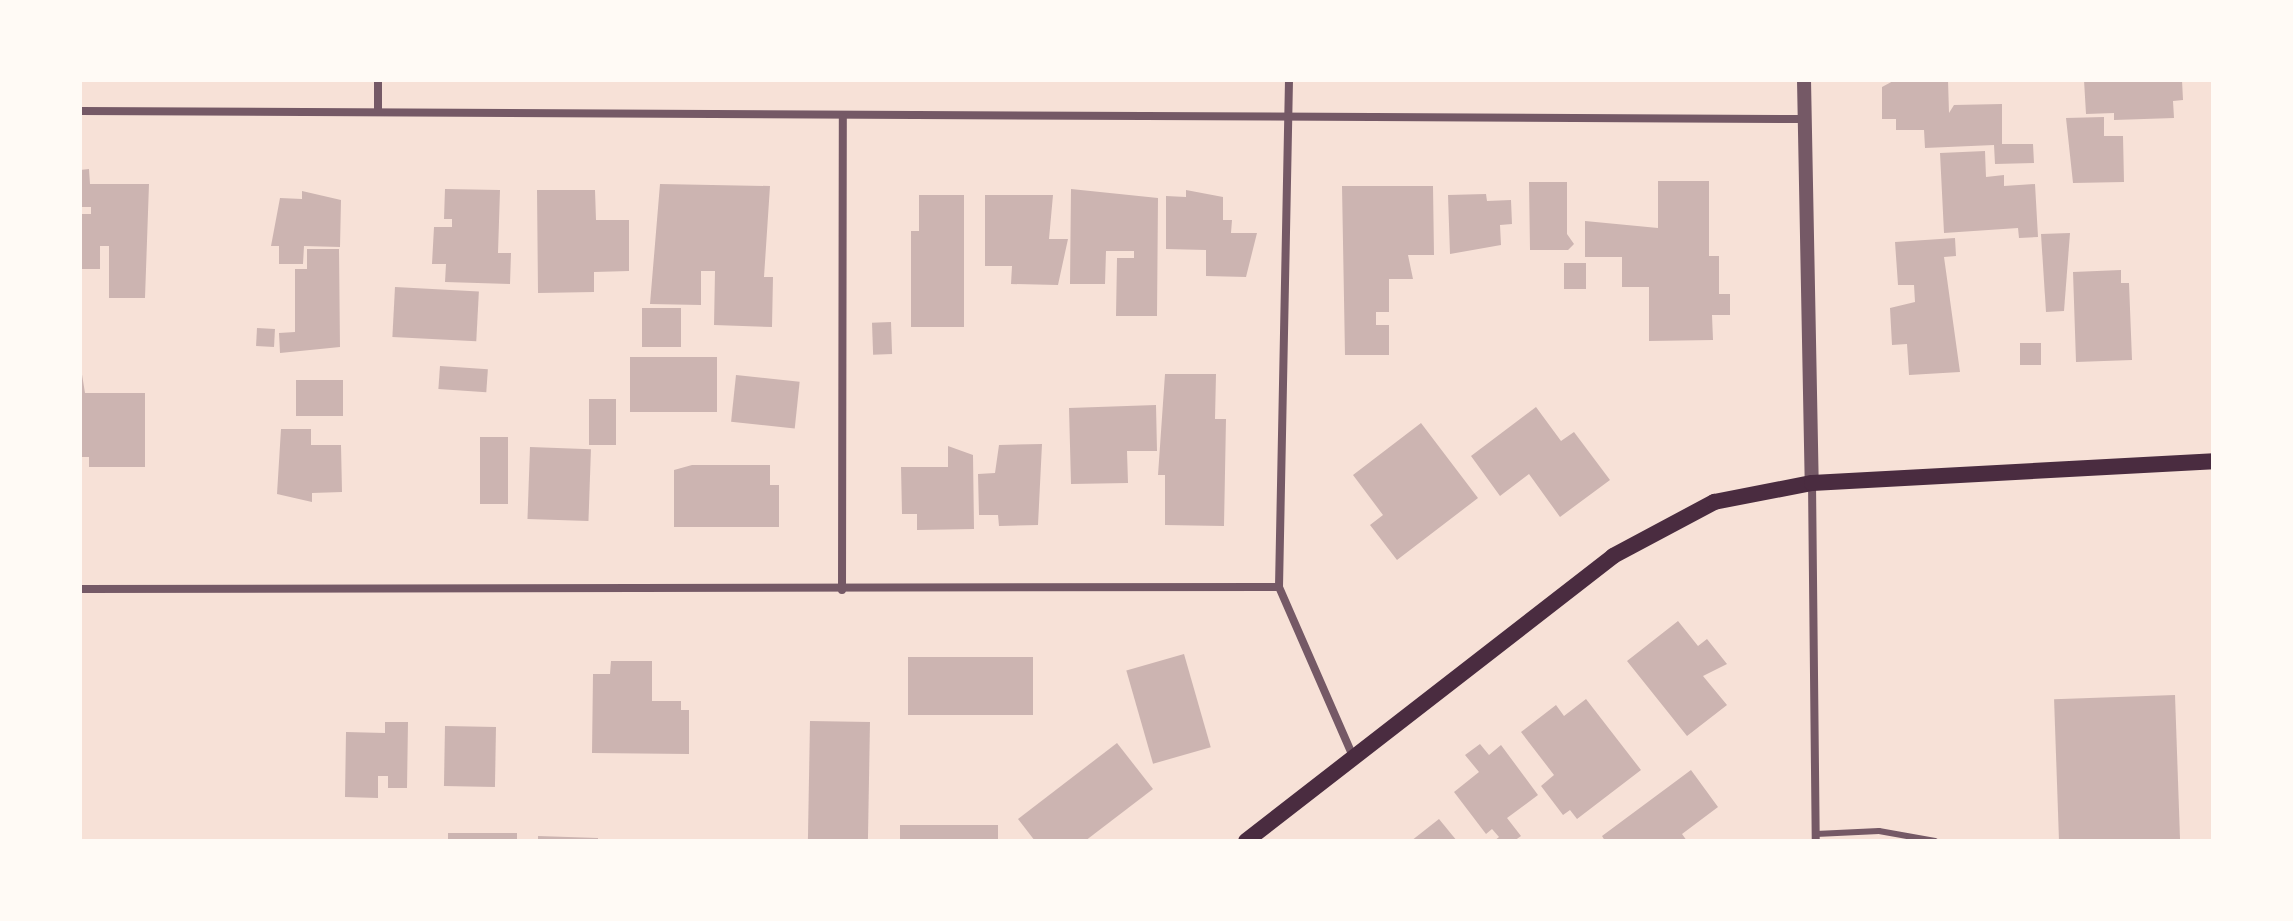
<!DOCTYPE html>
<html>
<head>
<meta charset="utf-8">
<style>
  body { margin:0 }
  #map { position:relative; width:2293px; height:921px; overflow:hidden; background:#f7e1d7; font-family:"Noto Serif",serif }
  div>[style] { position:absolute }
  [style*='--x'] { left:calc(var(--x)*1px); top:calc(var(--y)*1px); width:calc(var(--w)*1px); rotate:calc(var(--a)*1deg) }
  .building>* { inset:0; background:#ccb4b1; transform-origin:0 0 }
  .service>* { height:6px; margin:-3px; padding:0 3px; transform-origin:3px; border-radius:3px; background:#755966 }
  .minor>* { height:8px; margin:-4px; padding:0 4px; transform-origin:4px; border-radius:4px; background:#755966 }
  .tertiary>* { height:14px; margin:-7px; padding:0 7px; transform-origin:7px; border-radius:7px; background:#755966 }
  .secondary>* { height:16px; margin:-8px; padding:0 8px; transform-origin:8px; border-radius:8px; background:#4a2c40 }
  span { translate:-50% -50%; white-space:nowrap; text-align:center; line-height:1.15; -webkit-text-stroke:8px #fffaf5; paint-order:stroke }
  .frame { position:absolute; inset:0; border:82px solid #fffaf5; pointer-events:none }
</style>
</head>
<body>
<div id="map">
  <div class="building">
    <i style="clip-path:polygon(1895px 80px,1948px 80px,1949px 113px,1954px 105px,2002px 104px,2002px 144px,2033px 144px,2034px 163px,1995px 164px,1994px 145px,1925px 148px,1924px 130px,1896px 130px,1896px 119px,1882px 119px,1882px 87px)"></i>
    <i style="clip-path:polygon(2084px 80px,2182px 80px,2183px 100px,2173px 101px,2174px 118px,2114px 120px,2114px 113px,2086px 114px)"></i>
    <i style="clip-path:polygon(2104px 117px,2104px 136px,2123px 136px,2124px 182px,2073px 183px,2066px 118px)"></i>
    <i style="clip-path:polygon(1985px 151px,1986px 177px,2004px 175px,2004px 186px,2035px 184px,2038px 237px,2019px 238px,2018px 228px,1944px 233px,1940px 153px)"></i>
    <i style="clip-path:polygon(89px 169px,90px 184px,149px 184px,145px 298px,109px 298px,109px 246px,100px 246px,100px 269px,80px 269px,80px 214px,91px 214px,91px 207px,80px 207px,80px 170px)"></i>
    <i style="clip-path:polygon(1658px 181px,1709px 181px,1709px 256px,1719px 256px,1719px 294px,1730px 294px,1730px 315px,1712px 315px,1713px 340px,1649px 341px,1649px 287px,1622px 287px,1622px 257px,1585px 257px,1585px 221px,1658px 228px)"></i>
    <i style="clip-path:polygon(1529px 182px,1567px 182px,1567px 234px,1574px 244px,1568px 250px,1530px 250px)"></i>
    <i style="clip-path:polygon(660px 184px,770px 186px,764px 277px,773px 277px,772px 327px,714px 325px,715px 271px,701px 271px,701px 305px,650px 304px)"></i>
    <i style="clip-path:polygon(1342px 186px,1433px 186px,1434px 255px,1408px 255px,1413px 279px,1389px 279px,1389px 312px,1376px 312px,1376px 325px,1389px 325px,1389px 355px,1345px 355px)"></i>
    <i style="clip-path:polygon(445px 189px,500px 190px,498px 253px,511px 253px,510px 284px,445px 282px,446px 264px,432px 264px,434px 227px,452px 227px,452px 219px,444px 219px)"></i>
    <i style="clip-path:polygon(1071px 189px,1158px 198px,1157px 316px,1116px 316px,1117px 258px,1134px 258px,1134px 251px,1106px 251px,1105px 284px,1070px 284px)"></i>
    <i style="clip-path:polygon(537px 190px,595px 190px,596px 220px,629px 220px,629px 271px,594px 272px,594px 292px,538px 293px)"></i>
    <i style="clip-path:polygon(1186px 190px,1223px 197px,1223px 220px,1232px 220px,1231px 233px,1257px 233px,1246px 277px,1206px 276px,1206px 250px,1166px 249px,1166px 196px,1186px 197px)"></i>
    <i style="clip-path:polygon(302px 191px,341px 200px,340px 247px,304px 246px,303px 264px,279px 264px,279px 246px,271px 246px,280px 198px,302px 199px)"></i>
    <i style="clip-path:polygon(1486px 194px,1487px 201px,1511px 200px,1512px 224px,1500px 225px,1501px 245px,1450px 254px,1448px 195px)"></i>
    <i style="clip-path:polygon(919px 195px,964px 195px,964px 327px,911px 327px,911px 231px,919px 231px)"></i>
    <i style="clip-path:polygon(985px 195px,1053px 195px,1049px 239px,1068px 239px,1058px 285px,1011px 284px,1012px 266px,985px 266px)"></i>
    <i style="clip-path:polygon(2070px 233px,2064px 311px,2046px 312px,2041px 234px)"></i>
    <i style="clip-path:polygon(1955px 238px,1956px 256px,1944px 257px,1960px 372px,1909px 375px,1907px 344px,1892px 345px,1890px 308px,1915px 302px,1914px 285px,1898px 285px,1895px 242px)"></i>
    <i style="clip-path:polygon(307px 249px,339px 249px,340px 347px,280px 353px,279px 333px,295px 332px,295px 269px,307px 269px)"></i>
    <i style="left:1564px;top:263px;width:22px;height:26px"></i>
    <i style="clip-path:polygon(2121px 270px,2121px 283px,2129px 283px,2132px 360px,2076px 362px,2073px 272px)"></i>
    <i style="left:395px;top:287px;width:84px;height:50px;rotate:3deg"></i>
    <i style="left:642px;top:308px;width:39px;height:39px"></i>
    <i style="left:891px;top:322px;width:32px;height:19px;rotate:88deg"></i>
    <i style="left:257px;top:328px;width:18px;height:18px;rotate:3deg"></i>
    <i style="left:2020px;top:343px;width:21px;height:22px"></i>
    <i style="left:717px;top:357px;width:55px;height:87px;rotate:90deg"></i>
    <i style="clip-path:polygon(80px 362px,85px 393px,145px 393px,145px 467px,89px 467px,89px 457px,80px 457px)"></i>
    <i style="left:440px;top:366px;width:48px;height:23px;rotate:4deg"></i>
    <i style="clip-path:polygon(1165px 374px,1216px 374px,1215px 419px,1226px 419px,1224px 526px,1165px 525px,1165px 475px,1158px 475px)"></i>
    <i style="left:736px;top:375px;width:64px;height:47px;rotate:6deg"></i>
    <i style="left:296px;top:380px;width:47px;height:36px"></i>
    <i style="left:589px;top:399px;width:27px;height:46px"></i>
    <i style="clip-path:polygon(1156px 405px,1157px 451px,1127px 451px,1128px 483px,1071px 484px,1069px 408px)"></i>
    <i style="clip-path:polygon(1536px 407px,1561px 441px,1574px 432px,1610px 480px,1560px 517px,1529px 474px,1500px 496px,1471px 456px)"></i>
    <i style="clip-path:polygon(1421px 423px,1478px 498px,1397px 560px,1370px 525px,1383px 515px,1353px 475px)"></i>
    <i style="clip-path:polygon(281px 429px,311px 429px,311px 445px,341px 445px,342px 492px,312px 493px,312px 502px,277px 494px)"></i>
    <i style="left:480px;top:437px;width:28px;height:67px"></i>
    <i style="clip-path:polygon(1042px 444px,1038px 525px,999px 526px,998px 515px,979px 515px,978px 474px,995px 473px,999px 445px)"></i>
    <i style="clip-path:polygon(948px 446px,973px 455px,974px 529px,917px 530px,917px 514px,902px 514px,901px 467px,948px 467px)"></i>
    <i style="left:530px;top:447px;width:61px;height:72px;rotate:2deg"></i>
    <i style="clip-path:polygon(692px 465px,770px 465px,770px 485px,779px 485px,779px 527px,674px 527px,674px 470px)"></i>
    <i style="clip-path:polygon(1678px 621px,1698px 646px,1707px 639px,1727px 664px,1703px 676px,1727px 705px,1687px 736px,1627px 661px)"></i>
    <i style="left:1184px;top:654px;width:97px;height:60px;rotate:74deg"></i>
    <i style="left:908px;top:657px;width:125px;height:58px"></i>
    <i style="clip-path:polygon(611px 661px,652px 661px,652px 701px,681px 701px,681px 710px,689px 710px,689px 754px,592px 753px,593px 674px,610px 674px)"></i>
    <i style="left:2175px;top:695px;width:146px;height:121px;rotate:88deg"></i>
    <i style="clip-path:polygon(1586px 699px,1641px 770px,1577px 819px,1570px 810px,1563px 815px,1541px 786px,1554px 775px,1521px 732px,1556px 705px,1564px 716px)"></i>
    <i style="left:810px;top:721px;width:60px;height:120px;rotate:1deg"></i>
    <i style="clip-path:polygon(385px 722px,408px 722px,407px 788px,388px 788px,388px 776px,378px 776px,378px 798px,345px 797px,346px 732px,385px 733px)"></i>
    <i style="left:445px;top:726px;width:51px;height:60px;rotate:1deg"></i>
    <i style="clip-path:polygon(1117px 743px,1153px 789px,1085px 841px,1035px 841px,1018px 819px)"></i>
    <i style="clip-path:polygon(1480px 744px,1489px 755px,1501px 745px,1538px 795px,1507px 818px,1521px 836px,1514px 841px,1494px 841px,1499px 837px,1492px 829px,1486px 834px,1454px 792px,1479px 772px,1465px 755px)"></i>
    <i style="clip-path:polygon(1691px 770px,1718px 807px,1682px 834px,1687px 841px,1605px 841px,1602px 836px)"></i>
    <i style="clip-path:polygon(1439px 819px,1457px 841px,1411px 841px)"></i>
    <i style="left:900px;top:825px;width:98px;height:16px"></i>
    <i style="left:448px;top:833px;width:69px;height:8px"></i>
    <i style="clip-path:polygon(538px 836px,598px 838px,598px 841px,538px 841px)"></i>
  </div>
  <div class="service">
    <i style="--x:1816;--y:834;--w:63;--a:-2.7"></i>
    <i style="--x:1879;--y:831;--w:57;--a:10.1"></i>
  </div>
  <div class="minor">
    <i style="--x:378;--y:80;--w:29;--a:90"></i>
    <i style="--x:1289;--y:80;--w:507;--a:91.13"></i>
    <i style="--x:1279;--y:587;--w:184;--a:66.4"></i>
    <i style="--x:80;--y:111;--w:1724;--a:0.27"></i>
    <i style="--x:1812;--y:483;--w:358;--a:89.4"></i>
    <i style="--x:80;--y:589;--w:1199;--a:-0.1"></i>
    <i style="--x:842;--y:590;--w:473;--a:-89.9"></i>
  </div>
  <div class="tertiary">
    <i style="--x:1804;--y:80;--w:403;--a:88.9"></i>
  </div>
  <div class="secondary">
    <i style="--x:1246;--y:841;--w:465;--a:-37.8"></i>
    <i style="--x:1613;--y:556;--w:115;--a:-28.1"></i>
    <i style="--x:1714;--y:502;--w:100;--a:-11"></i>
    <i style="--x:1812;--y:483;--w:402;--a:-3.1"></i>
  </div>
  <div class="frame"></div>
</div>
</body>
</html>
